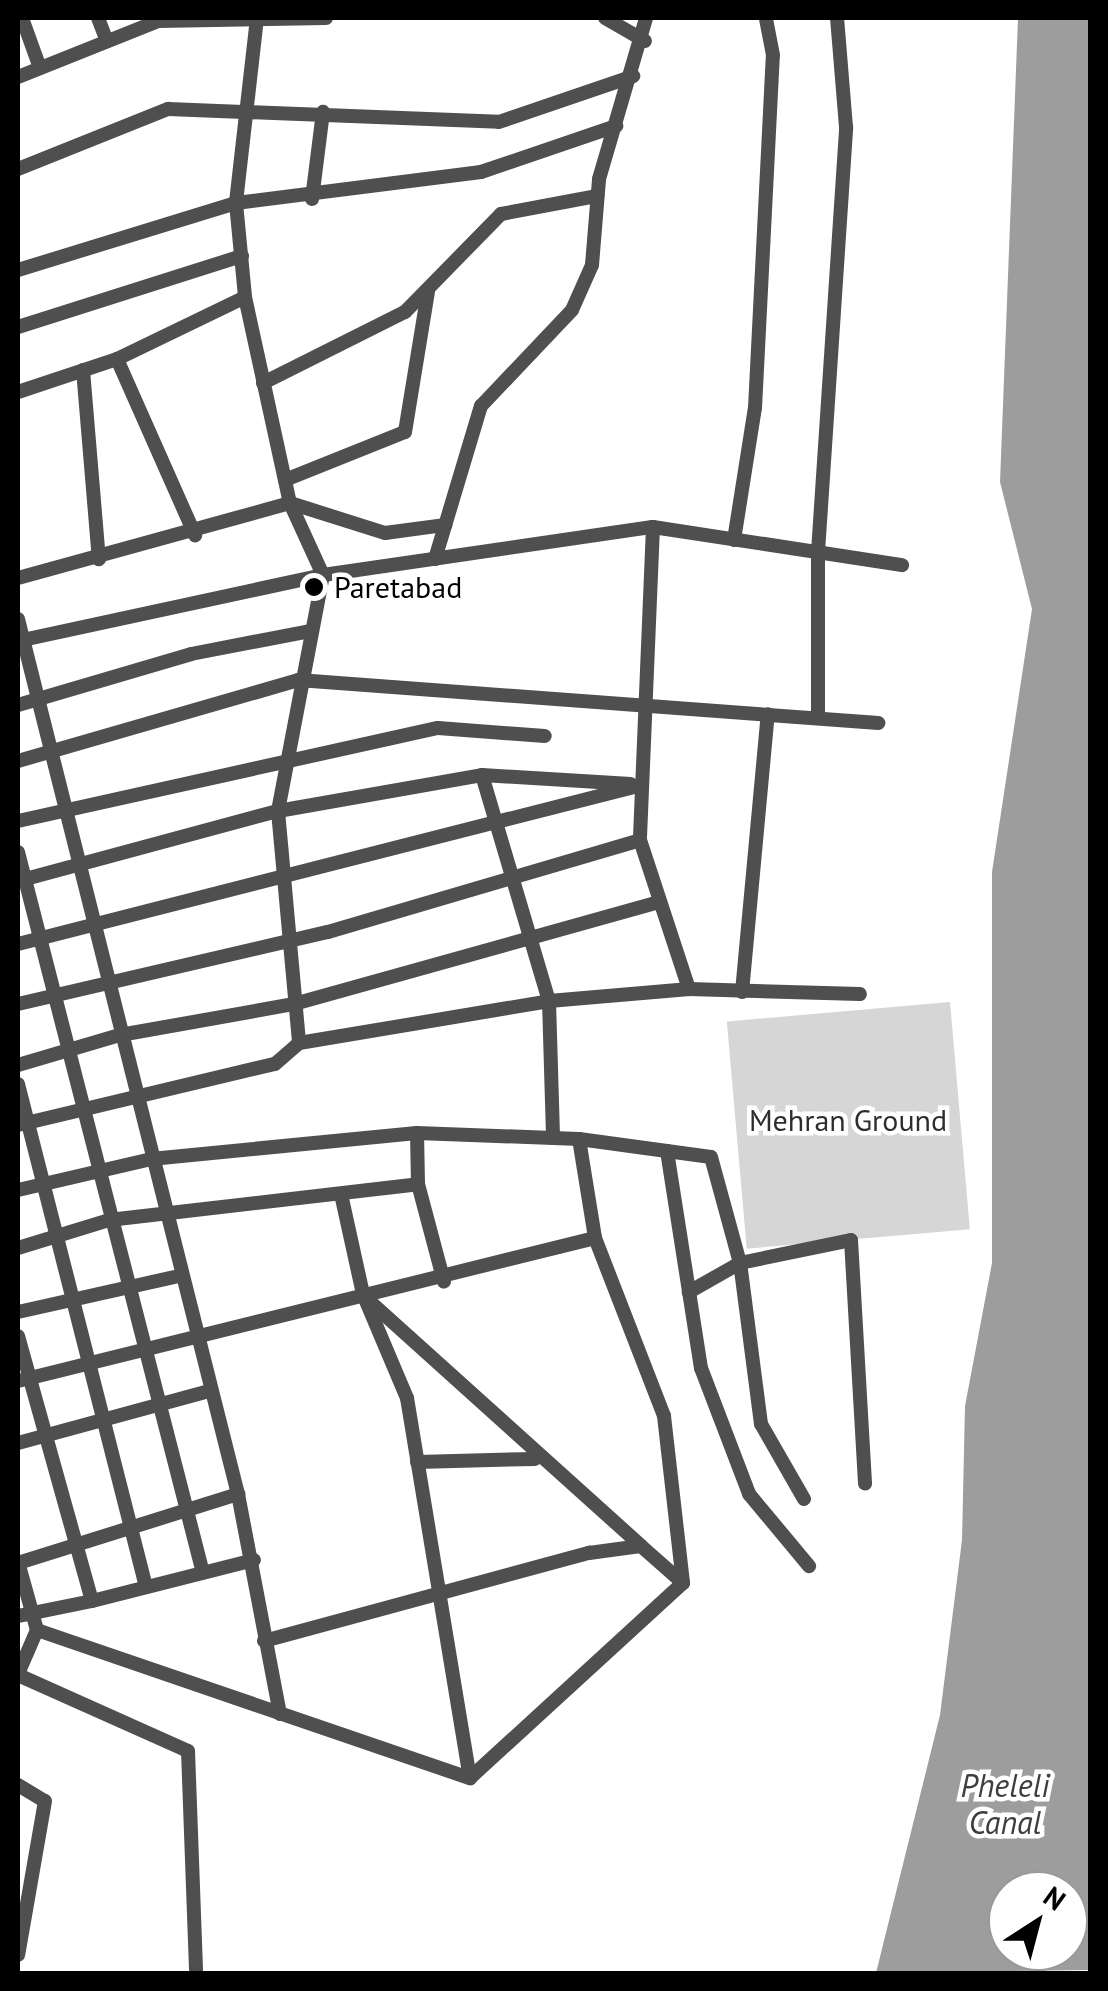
<!DOCTYPE html>
<html>
<head>
<meta charset="utf-8">
<style>
  body { margin:0 }
  #map { position:relative; width:1108px; height:1991px; overflow:hidden; background:#fff; font-family:"PT Sans",sans-serif }
  div>[style] { position:absolute }
  [style*='--x'] { left:calc(var(--x)*1px); top:calc(var(--y)*1px); width:calc(var(--w)*1px); rotate:calc(var(--a)*1deg) }
  .green>* { inset:0; background:#d6d6d6; transform-origin:0 0 }
  .water>* { inset:0; background:#9d9d9d }
  .street>* { height:14px; margin:-7px; padding:0 7px; transform-origin:7px; border-radius:7px; background:#4f4f4f }
  .dots>* { width:28px; height:28px; translate:-50% -50%; box-sizing:border-box; border:5px solid #fff; border-radius:50% }
  span { translate:-50% -50%; white-space:nowrap; text-align:center; line-height:1.15; -webkit-text-stroke:9px #fff; paint-order:stroke }
  .poi-label { font-size:30px; color:#000 }
  .left { translate:0 -50%; text-align:left }
  .park-label { font-size:30px; color:#2d2d2d }
  .water-label { font-size:32px; color:#3e3e3e; font-style:italic }
  .frame { position:absolute; inset:0; border:20px solid #000; pointer-events:none }
  .north { position:absolute; left:988px; top:1871px; width:100px; height:100px; box-sizing:border-box; background:#fff; border:2px solid #999; border-radius:50%; rotate:36deg; font-size:28px; font-weight:700; line-height:40px; text-align:center; color:#000 }
  .north::after { content:''; display:block; margin:auto; width:35px; height:45px; background:#000; clip-path:polygon(50% 0,100% 100%,50% 72%,0 100%) }
</style>
</head>
<body>
<div id="map">
  <div class="green">
    <i style="left:950px;top:1002px;width:228px;height:224px;rotate:85deg"></i>
  </div>
  <div class="water">
    <i style="clip-path:polygon(evenodd,1018px 18px,1090px 18px,1090px 1970px,876px 1973px,940px 1715px,962px 1540px,965px 1406px,992px 1263px,992px 872px,1032px 609px,1000px 482px,1018px 18px,1008px 1891px,1068px 1891px,1068px 1951px,1008px 1951px,1008px 1891px)"></i>
  </div>
  <div class="street">
    <i style="--x:22;--y:18;--w:53;--a:70.2"></i>
    <i style="--x:98;--y:18;--w:25;--a:69"></i>
    <i style="--x:257;--y:18;--w:186;--a:96.5"></i>
    <i style="--x:236;--y:203;--w:94;--a:84.5"></i>
    <i style="--x:245;--y:297;--w:211;--a:77.7"></i>
    <i style="--x:290;--y:503;--w:79;--a:65.4"></i>
    <i style="--x:323;--y:575;--w:240;--a:100.8"></i>
    <i style="--x:278;--y:811;--w:233;--a:84.8"></i>
    <i style="--x:605;--y:18;--w:46;--a:29.9"></i>
    <i style="--x:18;--y:77;--w:151;--a:-21.8"></i>
    <i style="--x:158;--y:21;--w:168;--a:-1"></i>
    <i style="--x:18;--y:169;--w:162;--a:-21.8"></i>
    <i style="--x:168;--y:109;--w:331;--a:2.2"></i>
    <i style="--x:499;--y:122;--w:142;--a:-18.9"></i>
    <i style="--x:312;--y:199;--w:88;--a:-82.8"></i>
    <i style="--x:18;--y:270;--w:228;--a:-17.1"></i>
    <i style="--x:236;--y:203;--w:247;--a:-7.2"></i>
    <i style="--x:481;--y:172;--w:143;--a:-18.8"></i>
    <i style="--x:18;--y:327;--w:235;--a:-17.6"></i>
    <i style="--x:117;--y:359;--w:193;--a:66.1"></i>
    <i style="--x:83;--y:370;--w:190;--a:85.2"></i>
    <i style="--x:263;--y:383;--w:159;--a:-26.6"></i>
    <i style="--x:405;--y:312;--w:137;--a:-45.6"></i>
    <i style="--x:501;--y:214;--w:98;--a:-10.6"></i>
    <i style="--x:18;--y:392;--w:104;--a:-18.4"></i>
    <i style="--x:117;--y:359;--w:142;--a:-25.8"></i>
    <i style="--x:285;--y:480;--w:129;--a:-21.8"></i>
    <i style="--x:405;--y:432;--w:142;--a:-80.7"></i>
    <i style="--x:653;--y:527;--w:252;--a:8.7"></i>
    <i style="--x:734;--y:540;--w:134;--a:-81"></i>
    <i style="--x:755;--y:408;--w:353;--a:-87.1"></i>
    <i style="--x:773;--y:55;--w:38;--a:-101"></i>
    <i style="--x:435;--y:559;--w:160;--a:-73.3"></i>
    <i style="--x:481;--y:406;--w:132;--a:-46.5"></i>
    <i style="--x:572;--y:310;--w:49;--a:-66"></i>
    <i style="--x:592;--y:265;--w:86;--a:-85.3"></i>
    <i style="--x:599;--y:179;--w:168;--a:-73.7"></i>
    <i style="--x:18;--y:578;--w:282;--a:-15.4"></i>
    <i style="--x:290;--y:503;--w:100;--a:17.5"></i>
    <i style="--x:385;--y:533;--w:61;--a:-7.6"></i>
    <i style="--x:18;--y:619;--w:902;--a:75.89"></i>
    <i style="--x:238;--y:1494;--w:224;--a:79.2"></i>
    <i style="--x:18;--y:641;--w:312;--a:-12.2"></i>
    <i style="--x:323;--y:575;--w:333;--a:-8.3"></i>
    <i style="--x:653;--y:527;--w:313;--a:92.4"></i>
    <i style="--x:640;--y:840;--w:157;--a:71.8"></i>
    <i style="--x:18;--y:705;--w:180;--a:-16.4"></i>
    <i style="--x:191;--y:654;--w:121;--a:-10.9"></i>
    <i style="--x:818;--y:718;--w:166;--a:-90"></i>
    <i style="--x:818;--y:552;--w:426;--a:-86.2"></i>
    <i style="--x:846;--y:127;--w:109;--a:-94.7"></i>
    <i style="--x:18;--y:761;--w:291;--a:-16.1"></i>
    <i style="--x:298;--y:680;--w:582;--a:4.24"></i>
    <i style="--x:482;--y:775;--w:236;--a:73.5"></i>
    <i style="--x:549;--y:1001;--w:137;--a:88.3"></i>
    <i style="--x:18;--y:821;--w:430;--a:-12.5"></i>
    <i style="--x:438;--y:728;--w:107;--a:4.3"></i>
    <i style="--x:18;--y:852;--w:744;--a:75.61"></i>
    <i style="--x:18;--y:881;--w:269;--a:-15.1"></i>
    <i style="--x:278;--y:811;--w:207;--a:-10"></i>
    <i style="--x:482;--y:775;--w:149;--a:3.5"></i>
    <i style="--x:18;--y:944;--w:644;--a:-14.3"></i>
    <i style="--x:742;--y:992;--w:279;--a:-84.7"></i>
    <i style="--x:18;--y:1004;--w:318;--a:-13.1"></i>
    <i style="--x:328;--y:932;--w:325;--a:-16.4"></i>
    <i style="--x:18;--y:1065;--w:106;--a:-16.4"></i>
    <i style="--x:120;--y:1035;--w:177;--a:-10.1"></i>
    <i style="--x:294;--y:1004;--w:380;--a:-15.6"></i>
    <i style="--x:18;--y:1084;--w:519;--a:75.72"></i>
    <i style="--x:18;--y:1125;--w:264;--a:-13.4"></i>
    <i style="--x:275;--y:1064;--w:32;--a:-41"></i>
    <i style="--x:299;--y:1043;--w:254;--a:-9.5"></i>
    <i style="--x:549;--y:1001;--w:141;--a:-4.9"></i>
    <i style="--x:689;--y:989;--w:171;--a:1.7"></i>
    <i style="--x:579;--y:1139;--w:100;--a:80.8"></i>
    <i style="--x:595;--y:1238;--w:191;--a:68.8"></i>
    <i style="--x:664;--y:1416;--w:168;--a:83.5"></i>
    <i style="--x:667;--y:1151;--w:220;--a:81.1"></i>
    <i style="--x:701;--y:1368;--w:135;--a:69.1"></i>
    <i style="--x:749;--y:1494;--w:94;--a:50.2"></i>
    <i style="--x:418;--y:1184;--w:101;--a:75.1"></i>
    <i style="--x:18;--y:1190;--w:137;--a:-13.1"></i>
    <i style="--x:151;--y:1159;--w:267;--a:-5.6"></i>
    <i style="--x:417;--y:1133;--w:162;--a:2.1"></i>
    <i style="--x:579;--y:1139;--w:133;--a:7.8"></i>
    <i style="--x:711;--y:1157;--w:110;--a:74.7"></i>
    <i style="--x:740;--y:1263;--w:59;--a:150.4"></i>
    <i style="--x:341;--y:1194;--w:102;--a:77.6"></i>
    <i style="--x:363;--y:1294;--w:113;--a:67.1"></i>
    <i style="--x:407;--y:1398;--w:385;--a:80.6"></i>
    <i style="--x:18;--y:1248;--w:95;--a:-17.1"></i>
    <i style="--x:109;--y:1220;--w:311;--a:-6.6"></i>
    <i style="--x:418;--y:1184;--w:51;--a:-91.1"></i>
    <i style="--x:367;--y:1299;--w:369;--a:42"></i>
    <i style="--x:18;--y:1312;--w:165;--a:-12.6"></i>
    <i style="--x:18;--y:1336;--w:275;--a:74.4"></i>
    <i style="--x:92;--y:1601;--w:76;--a:168.5"></i>
    <i style="--x:18;--y:1381;--w:594;--a:-13.92"></i>
    <i style="--x:18;--y:1443;--w:199;--a:-15.2"></i>
    <i style="--x:417;--y:1462;--w:118;--a:-1.5"></i>
    <i style="--x:804;--y:1499;--w:86;--a:-119.8"></i>
    <i style="--x:761;--y:1424;--w:162;--a:-97.4"></i>
    <i style="--x:740;--y:1263;--w:113;--a:-11.7"></i>
    <i style="--x:851;--y:1240;--w:244;--a:86.7"></i>
    <i style="--x:18;--y:1562;--w:71;--a:74.4"></i>
    <i style="--x:37;--y:1630;--w:48;--a:113.4"></i>
    <i style="--x:18;--y:1563;--w:231;--a:-17.4"></i>
    <i style="--x:92;--y:1601;--w:167;--a:-14.2"></i>
    <i style="--x:37;--y:1630;--w:458;--a:18.9"></i>
    <i style="--x:470;--y:1778;--w:289;--a:-42.5"></i>
    <i style="--x:264;--y:1641;--w:337;--a:-15.2"></i>
    <i style="--x:589;--y:1553;--w:52;--a:-7.7"></i>
    <i style="--x:641;--y:1546;--w:56;--a:41.4"></i>
    <i style="--x:18;--y:1675;--w:186;--a:24.1"></i>
    <i style="--x:188;--y:1751;--w:223;--a:87.9"></i>
    <i style="--x:18;--y:1785;--w:31;--a:31"></i>
    <i style="--x:45;--y:1801;--w:156;--a:99.9"></i>
  </div>
  <div class="dots">
    <i style="left:314px;top:587px;background:#000"></i>
  </div>
  <div class="poi-label">
    <span class="left" style="left:334px;top:587px">Paretabad</span>
  </div>
  <div class="park-label">
    <span style="left:848px;top:1120px">Mehran Ground</span>
  </div>
  <div class="water-label">
    <span style="left:1005px;top:1804px">Pheleli<br>Canal</span>
  </div>
  <div class="frame"></div>
  <div class="north">N</div>
</div>
</body>
</html>
